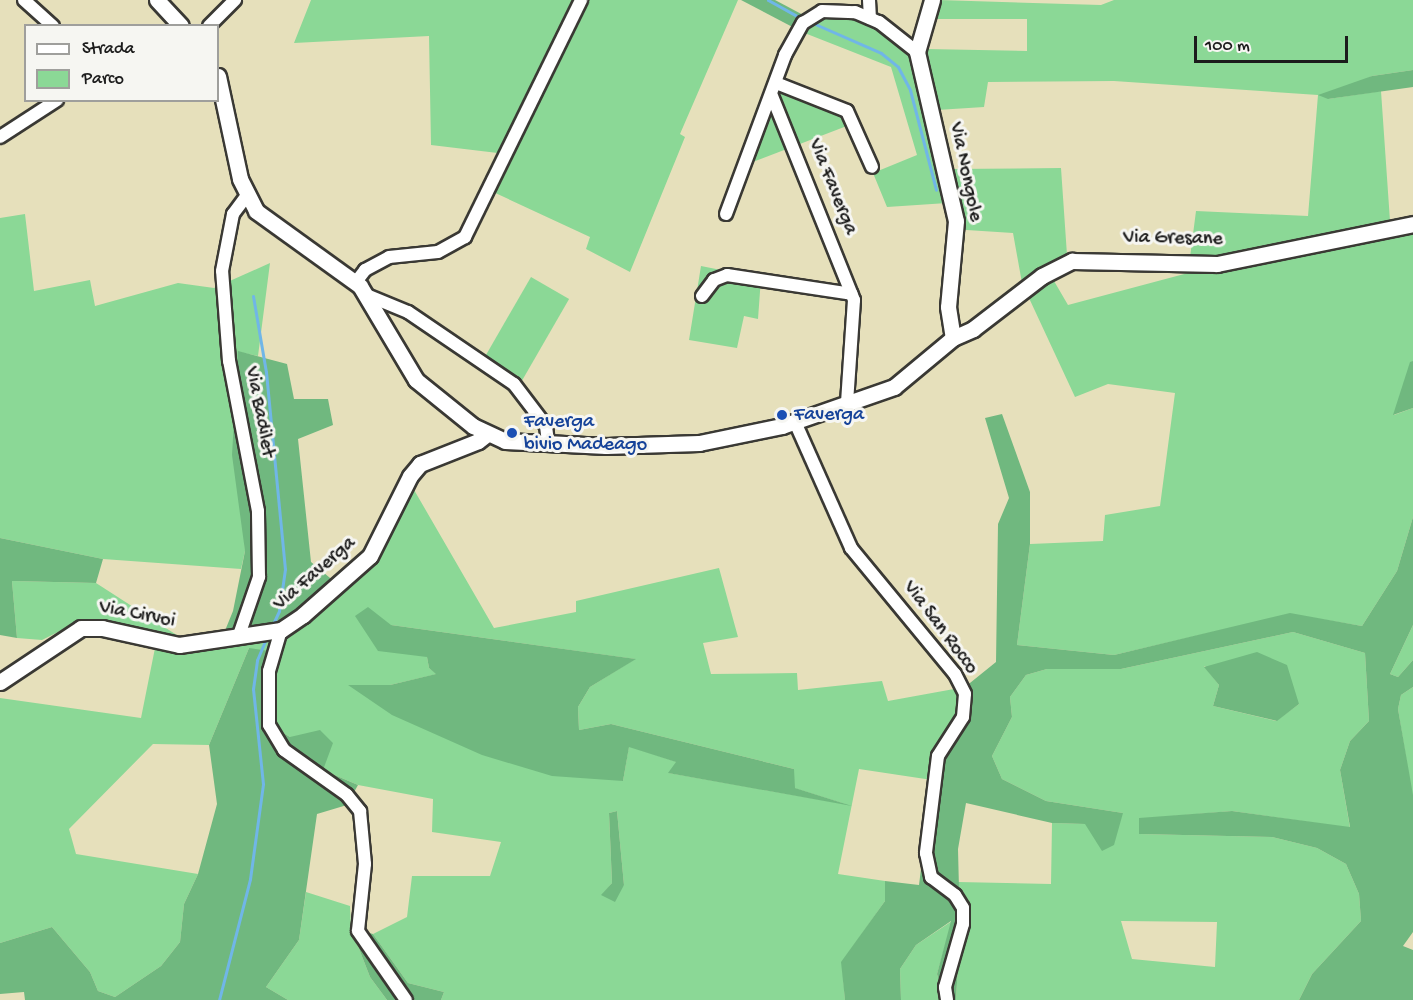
<!DOCTYPE html>
<html>
<head>
<meta charset="utf-8">
<style>
  body { margin:0 }
  #map { position:relative; width:1413px; height:1000px; overflow:hidden; background:#e6e0bb; font-family:"Gochi Hand",sans-serif }
  div>[style] { position:absolute }
  [style*='--x'] { left:calc(var(--x)*1px); top:calc(var(--y)*1px); width:calc(var(--w)*1px); rotate:calc(var(--a)*1deg) }
  .green>* { inset:0; background:#8bd896; transform-origin:0 0 }
  .forest>* { inset:0; background:#70b87f }
  .stream>* { height:3px; margin:-1.5px; padding:0 1.5px; transform-origin:1.5px; border-radius:1.5px; background:#70b6e7 }
  .roads { filter:drop-shadow(2px 0 #3a3934) drop-shadow(-2px 0 #3a3934) drop-shadow(0 2px #3a3934) drop-shadow(0 -2px #3a3934) }
  .minor>* { height:12px; margin:-6px; padding:0 6px; transform-origin:6px; border-radius:6px; background:#fff }
  .tertiary>* { height:15px; margin:-7.5px; padding:0 7.5px; transform-origin:7.5px; border-radius:7.5px; background:#fff }
  .dots>* { width:16px; height:16px; translate:-50% -50%; box-sizing:border-box; border:3px solid #f6f6f2; border-radius:50% }
  span { translate:-50% -50%; white-space:nowrap; text-align:center; line-height:1.15; -webkit-text-stroke:6px #f6f6f2; paint-order:stroke }
  .street-label { font-size:20px; color:#1c1c1c }
  .transit-label { font-size:20px; color:#164399 }
  .left { translate:0 -50%; text-align:left }
  .legend { position:absolute; left:24px; top:24px; width:195px; height:78px; box-sizing:border-box; background:#f6f6f2; border:2px solid #9f9f9c; margin:0; padding:8px 10px; list-style:none; font-size:18px; color:#1c1c1c }
  .legend li { display:flex; align-items:center; gap:12px; height:30px }
  .legend b { width:30px; border:2px solid #9f9f9c }
  .scale { position:absolute; left:1194px; top:36px; width:154px; height:27px; box-sizing:border-box; border:3px solid #1c1c1c; border-top:0; padding-left:8px; font-size:18px; line-height:21px; white-space:nowrap; color:#1c1c1c; -webkit-text-stroke:4px #f6f6f2; paint-order:stroke }
</style>
</head>
<body>
<div id="map">
  <div class="green">
    <i style="clip-path:polygon(311px 0,738px 0,680px 134px,685px 137px,630px 272px,586px 249px,590px 237px,491px 191px,506px 154px,431px 145px,429px 36px,294px 43px)"></i>
    <i style="clip-path:polygon(evenodd,939px 0,1101px 5px,1114px 0,1413px 0,1413px 70px,1372px 76px,1328px 99px,1381px 91px,1390px 221px,1413px 218px,1413px 361px,1394px 415px,1413px 408px,1413px 517px,1397px 571px,1362px 626px,1290px 614px,1114px 655px,1017px 645px,1030px 544px,1103px 541px,1105px 515px,1160px 506px,1175px 393px,1108px 384px,1075px 397px,1022px 283px,1013px 233px,951px 229px,947px 203px,887px 207px,873px 173px,917px 155px,891px 67px,802px 32px,807px 17px,857px 16px,924px 59px,926px 49px,1027px 51px,1027px 19px,929px 19px,939px 0,1114px 81px,1318px 95px,1308px 216px,1196px 211px,1188px 273px,1068px 305px,1047px 269px,1067px 255px,1061px 168px,951px 169px,937px 110px,984px 107px,988px 82px,1114px 81px)"></i>
    <i style="clip-path:polygon(779px 84px,845px 111px,852px 124px,750px 163px)"></i>
    <i style="clip-path:polygon(25px 214px,34px 291px,90px 280px,95px 306px,178px 283px,214px 288px,270px 263px,258px 356px,238px 352px,245px 551px,241px 569px,103px 559px,0 538px,0 218px)"></i>
    <i style="clip-path:polygon(701px 266px,761px 278px,758px 319px,744px 316px,737px 348px,689px 340px)"></i>
    <i style="left:531px;top:277px;width:44px;height:101px;rotate:30deg"></i>
    <i style="clip-path:polygon(evenodd,406px 476px,494px 628px,576px 612px,576px 601px,719px 568px,738px 637px,703px 643px,711px 674px,797px 673px,798px 690px,882px 681px,888px 701px,965px 687px,932px 780px,859px 769px,838px 874px,885px 881px,885px 901px,842px 962px,845px 1000px,441px 1000px,444px 992px,408px 983px,373px 934px,407px 917px,412px 876px,490px 876px,501px 842px,432px 832px,433px 799px,358px 785px,323px 770px,290px 737px,265px 722px,249px 648px,209px 745px,153px 744px,69px 829px,76px 854px,198px 874px,184px 904px,180px 942px,161px 966px,115px 997px,98px 991px,90px 972px,52px 927px,0 943px,0 698px,141px 718px,157px 638px,82px 620px,42px 640px,17px 638px,12px 581px,96px 583px,186px 641px,222px 638px,283px 619px,366px 557px,406px 476px,391px 625px,635px 659px,590px 687px,578px 707px,579px 730px,611px 724px,794px 769px,794px 788px,845px 804px,669px 773px,677px 762px,629px 746px,623px 781px,349px 685px,390px 685px,437px 674px,429px 668px,427px 657px,391px 625px,406px 476px,617px 811px,624px 885px,602px 895px,612px 883px,609px 813px,617px 811px)"></i>
    <i style="clip-path:polygon(1413px 625px,1413px 660px,1398px 677px,1390px 674px)"></i>
    <i style="clip-path:polygon(evenodd,1293px 632px,1365px 653px,1369px 721px,1350px 741px,1340px 770px,1350px 828px,1232px 811px,1139px 819px,1139px 834px,1272px 837px,1317px 848px,1346px 864px,1359px 894px,1361px 921px,1312px 974px,1299px 1000px,956px 1000px,960px 929px,958px 882px,1051px 884px,1052px 823px,1086px 824px,1123px 813px,1046px 801px,1002px 779px,992px 756px,1012px 717px,1010px 697px,1026px 675px,1047px 669px,1121px 669px,1293px 632px,1204px 666px,1299px 704px,1276px 721px,1213px 706px,1219px 685px,1204px 666px,1293px 632px,1121px 921px,1217px 922px,1215px 967px,1132px 959px,1121px 921px)"></i>
    <i style="clip-path:polygon(1413px 687px,1413px 795px,1412px 795px,1398px 709px,1401px 695px)"></i>
    <i style="clip-path:polygon(306px 892px,350px 906px,351px 928px,370px 977px,387px 1000px,288px 1000px,266px 987px,299px 940px)"></i>
    <i style="clip-path:polygon(952px 921px,937px 974px,944px 1000px,901px 1000px,900px 969px,916px 945px)"></i>
  </div>
  <div class="forest">
    <i style="clip-path:polygon(741px 0,775px 0,807px 17px,802px 32px)"></i>
    <i style="clip-path:polygon(1413px 70px,1413px 87px,1328px 99px,1318px 95px,1372px 76px)"></i>
    <i style="clip-path:polygon(238px 351px,287px 364px,294px 399px,328px 399px,333px 425px,298px 439px,311px 562px,336px 583px,283px 619px,222px 638px,233px 611px,245px 551px,232px 455px)"></i>
    <i style="clip-path:polygon(1413px 361px,1413px 408px,1393px 415px,1410px 362px)"></i>
    <i style="clip-path:polygon(1002px 414px,1030px 492px,1030px 544px,1017px 645px,1114px 655px,1290px 613px,1362px 626px,1397px 571px,1413px 517px,1413px 625px,1390px 674px,1398px 677px,1413px 660px,1413px 687px,1401px 695px,1398px 709px,1413px 795px,1413px 932px,1403px 946px,1413px 950px,1413px 1000px,1299px 1000px,1312px 974px,1361px 921px,1359px 894px,1346px 864px,1317px 848px,1272px 837px,1139px 834px,1139px 818px,1232px 811px,1350px 827px,1340px 770px,1350px 741px,1369px 721px,1365px 653px,1293px 632px,1121px 669px,1047px 669px,1026px 675px,1010px 697px,1012px 717px,992px 756px,1002px 779px,1046px 801px,1123px 813px,1114px 845px,1102px 851px,1085px 824px,1052px 823px,966px 803px,958px 849px,960px 929px,956px 1000px,944px 1000px,937px 974px,951px 921px,916px 945px,900px 969px,901px 1000px,845px 1000px,841px 962px,885px 901px,885px 881px,919px 885px,932px 780px,965px 687px,996px 662px,998px 524px,1009px 498px,985px 418px)"></i>
    <i style="clip-path:polygon(0 538px,103px 559px,96px 583px,12px 581px,17px 638px,0 635px)"></i>
    <i style="clip-path:polygon(368px 607px,391px 625px,636px 659px,590px 687px,578px 707px,579px 730px,611px 724px,794px 769px,795px 788px,852px 806px,668px 773px,676px 762px,629px 747px,623px 781px,552px 776px,482px 755px,392px 715px,348px 685px,390px 685px,436px 674px,429px 668px,427px 657px,378px 651px,355px 616px)"></i>
    <i style="clip-path:polygon(249px 648px,269px 651px,265px 722px,290px 737px,320px 730px,333px 743px,323px 770px,358px 785px,347px 805px,317px 814px,299px 940px,266px 987px,288px 1000px,25px 1000px,24px 992px,0 994px,0 943px,52px 927px,90px 972px,98px 991px,115px 997px,161px 966px,180px 942px,184px 904px,198px 874px,217px 804px,209px 745px)"></i>
    <i style="clip-path:polygon(1257px 652px,1287px 665px,1299px 704px,1277px 721px,1213px 706px,1219px 685px,1204px 667px)"></i>
    <i style="clip-path:polygon(617px 811px,624px 885px,615px 902px,601px 895px,612px 883px,609px 813px)"></i>
    <i style="clip-path:polygon(351px 928px,373px 934px,408px 983px,444px 992px,441px 1000px,387px 1000px,370px 977px)"></i>
  </div>
  <div class="stream">
    <i style="--x:768;--y:0;--w:39;--a:29"></i>
    <i style="--x:815;--y:24;--w:72;--a:23.7"></i>
    <i style="--x:881;--y:53;--w:22;--a:39"></i>
    <i style="--x:898;--y:67;--w:26;--a:62"></i>
    <i style="--x:910;--y:90;--w:103;--a:75.4"></i>
    <i style="--x:253;--y:296;--w:77;--a:80.3"></i>
    <i style="--x:266;--y:372;--w:198;--a:84.5"></i>
    <i style="--x:285;--y:569;--w:42;--a:98.1"></i>
    <i style="--x:279;--y:611;--w:17;--a:115"></i>
    <i style="--x:219;--y:1000;--w:125;--a:-75.6"></i>
    <i style="--x:250;--y:879;--w:96;--a:-82.2"></i>
    <i style="--x:263;--y:784;--w:96;--a:-96"></i>
    <i style="--x:253;--y:689;--w:29;--a:-82"></i>
    <i style="--x:257;--y:660;--w:25;--a:-67"></i>
  </div>
  <div class="roads">
    <div class="minor">
      <i style="--x:24;--y:0;--w:39;--a:42"></i>
      <i style="--x:869;--y:0;--w:18;--a:87"></i>
      <i style="--x:209;--y:26;--w:37;--a:-45"></i>
      <i style="--x:776;--y:83;--w:76;--a:21.5"></i>
      <i style="--x:847;--y:111;--w:61;--a:65.9"></i>
      <i style="--x:772;--y:96;--w:220;--a:68.1"></i>
      <i style="--x:854;--y:300;--w:104;--a:93.9"></i>
      <i style="--x:0;--y:137;--w:68;--a:-33"></i>
      <i style="--x:726;--y:214;--w:170;--a:-69.6"></i>
      <i style="--x:785;--y:55;--w:37;--a:-61"></i>
      <i style="--x:803;--y:23;--w:22;--a:-32"></i>
      <i style="--x:822;--y:11;--w:33;--a:2"></i>
      <i style="--x:855;--y:12;--w:26;--a:23"></i>
      <i style="--x:879;--y:22;--w:48;--a:38.3"></i>
      <i style="--x:356;--y:282;--w:15;--a:-53"></i>
      <i style="--x:365;--y:270;--w:27;--a:-28"></i>
      <i style="--x:389;--y:257;--w:49;--a:-5.8"></i>
      <i style="--x:438;--y:252;--w:31;--a:-29"></i>
      <i style="--x:465;--y:237;--w:264;--a:-63.9"></i>
      <i style="--x:369;--y:296;--w:42;--a:22.3"></i>
      <i style="--x:408;--y:312;--w:128;--a:34.2"></i>
      <i style="--x:514;--y:384;--w:53;--a:52.7"></i>
      <i style="--x:546;--y:426;--w:17;--a:83"></i>
      <i style="--x:702;--y:296;--w:20;--a:-53"></i>
      <i style="--x:714;--y:280;--w:14;--a:-21"></i>
      <i style="--x:727;--y:275;--w:126;--a:8.6"></i>
      <i style="--x:795;--y:422;--w:138;--a:66"></i>
      <i style="--x:851;--y:548;--w:163;--a:50.5"></i>
      <i style="--x:955;--y:674;--w:22;--a:63"></i>
      <i style="--x:965;--y:694;--w:23;--a:95"></i>
      <i style="--x:963;--y:717;--w:46;--a:122.7"></i>
      <i style="--x:938;--y:756;--w:98;--a:97.1"></i>
      <i style="--x:926;--y:853;--w:25;--a:78"></i>
      <i style="--x:931;--y:877;--w:30;--a:37"></i>
      <i style="--x:955;--y:895;--w:15;--a:58"></i>
      <i style="--x:963;--y:908;--w:16;--a:90"></i>
      <i style="--x:963;--y:924;--w:66;--a:105.9"></i>
      <i style="--x:945;--y:987;--w:13;--a:81"></i>
      <i style="--x:281;--y:630;--w:43;--a:106.3"></i>
      <i style="--x:269;--y:671;--w:54;--a:90"></i>
      <i style="--x:269;--y:725;--w:29;--a:59"></i>
      <i style="--x:284;--y:750;--w:77;--a:35.5"></i>
      <i style="--x:347;--y:795;--w:21;--a:51"></i>
      <i style="--x:360;--y:811;--w:53;--a:84.6"></i>
      <i style="--x:365;--y:864;--w:67;--a:96"></i>
      <i style="--x:358;--y:931;--w:84;--a:55.2"></i>
      <i style="--x:238;--y:638;--w:65;--a:-71"></i>
      <i style="--x:259;--y:577;--w:66;--a:-90.9"></i>
      <i style="--x:258;--y:511;--w:153;--a:-100.9"></i>
      <i style="--x:229;--y:361;--w:90;--a:-94.4"></i>
      <i style="--x:222;--y:271;--w:58;--a:-79.1"></i>
      <i style="--x:233;--y:214;--w:21;--a:-53"></i>
    </div>
    <div class="tertiary">
      <i style="--x:157;--y:0;--w:35;--a:47"></i>
      <i style="--x:932;--y:0;--w:54;--a:106.1"></i>
      <i style="--x:917;--y:52;--w:173;--a:77"></i>
      <i style="--x:956;--y:221;--w:86;--a:95.3"></i>
      <i style="--x:948;--y:307;--w:31;--a:81"></i>
      <i style="--x:218;--y:76;--w:105;--a:77.9"></i>
      <i style="--x:240;--y:179;--w:36;--a:63"></i>
      <i style="--x:256;--y:211;--w:128;--a:35.8"></i>
      <i style="--x:360;--y:286;--w:109;--a:59.2"></i>
      <i style="--x:416;--y:380;--w:73;--a:38.9"></i>
      <i style="--x:473;--y:426;--w:35;--a:25"></i>
      <i style="--x:505;--y:441;--w:101;--a:2.8"></i>
      <i style="--x:606;--y:446;--w:93;--a:-1.8"></i>
      <i style="--x:699;--y:443;--w:85;--a:-11.6"></i>
      <i style="--x:782;--y:426;--w:119;--a:-19.2"></i>
      <i style="--x:894;--y:387;--w:77;--a:-39.7"></i>
      <i style="--x:953;--y:338;--w:22;--a:-24"></i>
      <i style="--x:973;--y:329;--w:87;--a:-37.5"></i>
      <i style="--x:1042;--y:276;--w:34;--a:-27"></i>
      <i style="--x:1072;--y:261;--w:145;--a:1.2"></i>
      <i style="--x:1217;--y:264;--w:200;--a:-11.5"></i>
      <i style="--x:0;--y:682;--w:97;--a:-33.7"></i>
      <i style="--x:81;--y:628;--w:21;--a:0"></i>
      <i style="--x:102;--y:628;--w:79;--a:12.4"></i>
      <i style="--x:179;--y:645;--w:103;--a:-8.4"></i>
      <i style="--x:281;--y:630;--w:27;--a:-34"></i>
      <i style="--x:303;--y:615;--w:89;--a:-41.4"></i>
      <i style="--x:370;--y:556;--w:89;--a:-63.4"></i>
      <i style="--x:410;--y:476;--w:16;--a:-50"></i>
      <i style="--x:420;--y:464;--w:62;--a:-21.6"></i>
      <i style="--x:478;--y:441;--w:11;--a:-38"></i>
    </div>
  </div>
  <div class="dots">
    <i style="left:782px;top:415px;background:#1a4fb4"></i>
    <i style="left:512px;top:433px;background:#1a4fb4"></i>
  </div>
  <div class="street-label">
    <span style="left:965px;top:172px;rotate:78deg">Via Nongole</span>
    <span style="left:832px;top:187px;rotate:68deg">Via Faverga</span>
    <span style="left:1173px;top:239px;rotate:1deg">Via Gresane</span>
    <span style="left:259px;top:412px;rotate:79deg">Via Badilet</span>
    <span style="left:315px;top:574px;rotate:-41deg">Via Faverga</span>
    <span style="left:137px;top:615px;rotate:11deg">Via Cirvoi</span>
    <span style="left:940px;top:628px;rotate:53deg">Via San Rocco</span>
  </div>
  <div class="transit-label">
    <span class="left" style="left:794px;top:415px">Faverga</span>
    <span class="left" style="left:524px;top:434px">Faverga<br>bivio Madeago</span>
  </div>
  <ul class="legend">
  <li><b style="height:8px;background:#fff"></b>Strada</li>
  <li><b style="height:16px;background:#8bd896"></b>Parco</li>
  </ul>
  <div class="scale">100 m</div>
</div>
</body>
</html>
